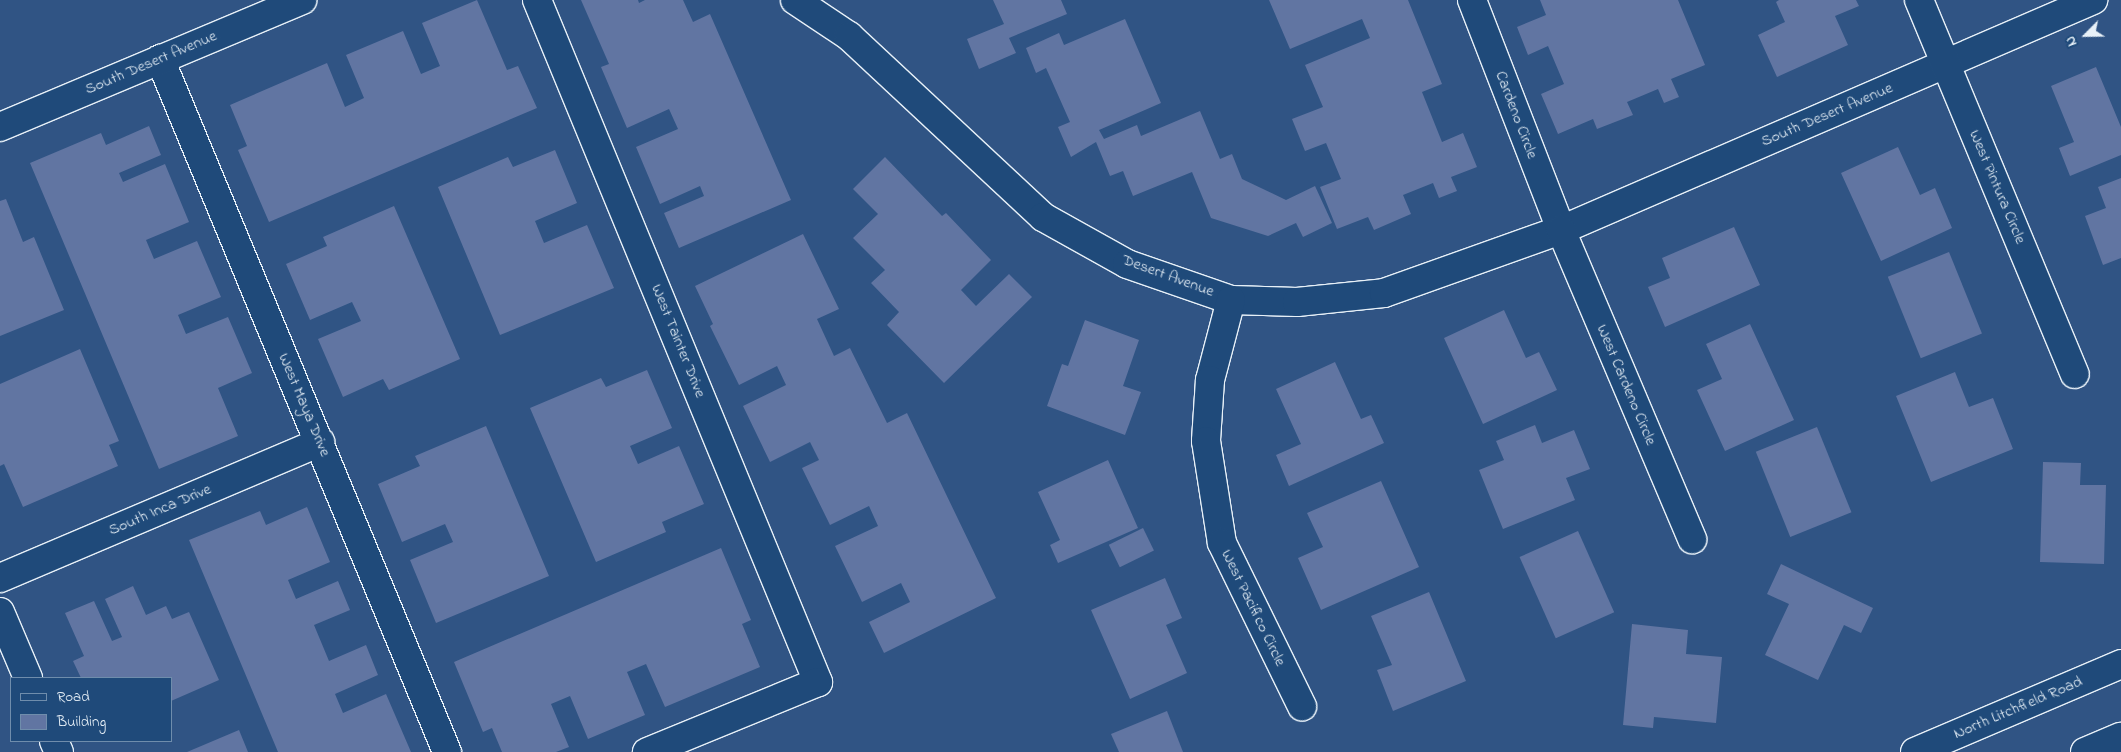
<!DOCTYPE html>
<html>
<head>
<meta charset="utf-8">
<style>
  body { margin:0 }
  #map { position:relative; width:2121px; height:752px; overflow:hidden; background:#305484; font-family:"Indie Flower",sans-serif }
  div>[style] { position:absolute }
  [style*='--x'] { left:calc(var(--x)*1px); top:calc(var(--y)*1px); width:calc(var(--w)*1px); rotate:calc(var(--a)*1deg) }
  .building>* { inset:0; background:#6175a2; transform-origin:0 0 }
  .roads { filter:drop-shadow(1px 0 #e8f1f8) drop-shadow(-1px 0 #e8f1f8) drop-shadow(0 1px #e8f1f8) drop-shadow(0 -1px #e8f1f8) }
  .minor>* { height:28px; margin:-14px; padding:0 14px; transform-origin:14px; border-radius:14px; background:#1f4a7a }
  .major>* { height:28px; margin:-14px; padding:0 14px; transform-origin:14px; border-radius:14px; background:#1f4a7a }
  span { translate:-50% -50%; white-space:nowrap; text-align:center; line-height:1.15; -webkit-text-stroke:4px #1f4a7a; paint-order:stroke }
  .street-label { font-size:16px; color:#e8f1f8 }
  .legend { position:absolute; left:10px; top:677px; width:162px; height:65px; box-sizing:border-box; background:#1f4a7a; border:1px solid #6f8dac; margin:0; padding:6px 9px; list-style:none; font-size:15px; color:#e8f1f8 }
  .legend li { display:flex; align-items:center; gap:10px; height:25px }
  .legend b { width:25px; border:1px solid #6f8dac }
  .north { position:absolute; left:2061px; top:10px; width:50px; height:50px; -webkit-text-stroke:4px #1f4a7a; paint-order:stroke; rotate:247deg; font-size:14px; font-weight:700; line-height:20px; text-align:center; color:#e8f1f8 }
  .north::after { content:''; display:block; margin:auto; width:18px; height:22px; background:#e8f1f8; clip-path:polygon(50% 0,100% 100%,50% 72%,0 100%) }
</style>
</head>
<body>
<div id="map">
  <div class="building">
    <i style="clip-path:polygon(477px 0,507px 70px,518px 66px,537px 108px,269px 222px,238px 150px,247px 146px,230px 105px,327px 63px,345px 107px,364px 98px,346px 55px,403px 31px,421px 74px,440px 66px,422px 23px)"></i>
    <i style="clip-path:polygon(581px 0,638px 0,639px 3px,645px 0,683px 0,693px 22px,710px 14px,791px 200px,679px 248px,664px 213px,704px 196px,700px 186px,660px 204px,636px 147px,678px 129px,669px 109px,627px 128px,601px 67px,609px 64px)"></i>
    <i style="clip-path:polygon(993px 0,1061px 0,1067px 14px,1009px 38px,1016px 53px,979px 69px,967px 39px,1004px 24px)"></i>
    <i style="clip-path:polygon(1269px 0,1408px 0,1442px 84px,1422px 92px,1442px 142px,1463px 133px,1477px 167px,1451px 177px,1457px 191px,1439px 198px,1433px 183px,1403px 195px,1411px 214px,1374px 230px,1368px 217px,1337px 229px,1320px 187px,1341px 179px,1326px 143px,1305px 151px,1292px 119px,1323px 107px,1305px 65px,1370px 38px,1362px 19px,1290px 49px)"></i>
    <i style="clip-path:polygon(1540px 0,1678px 0,1705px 65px,1671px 79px,1679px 97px,1664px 103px,1658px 89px,1627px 102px,1633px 115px,1597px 129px,1593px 119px,1558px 134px,1541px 94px,1564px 84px,1548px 46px,1528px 55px,1517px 27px,1546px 15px)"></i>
    <i style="clip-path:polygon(1779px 0,1856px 0,1859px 6px,1835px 16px,1848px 45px,1777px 77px,1758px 35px,1785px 22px,1776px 2px)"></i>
    <i style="clip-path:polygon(1125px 19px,1161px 103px,1099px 130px,1104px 139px,1137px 125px,1141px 136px,1200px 111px,1220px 159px,1232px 154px,1242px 179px,1286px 200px,1315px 186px,1332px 223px,1303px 237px,1296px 223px,1268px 236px,1211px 218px,1192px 172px,1133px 196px,1123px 171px,1110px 176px,1096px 142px,1071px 157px,1058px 127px,1070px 122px,1046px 68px,1036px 73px,1026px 48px,1059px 33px,1064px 45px)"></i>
    <i style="clip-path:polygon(2096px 67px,2121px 127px,2121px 155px,2070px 176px,2059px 148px,2074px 142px,2051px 86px)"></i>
    <i style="clip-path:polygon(149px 126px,161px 155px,119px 173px,123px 182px,165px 164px,189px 222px,146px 240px,154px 259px,197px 241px,221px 297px,178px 315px,186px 334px,228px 317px,252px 373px,218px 388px,238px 436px,159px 469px,30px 163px,101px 133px,106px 145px)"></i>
    <i style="clip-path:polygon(1898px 147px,1920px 195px,1935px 188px,1952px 228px,1881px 261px,1841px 173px)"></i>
    <i style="clip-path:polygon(555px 150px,577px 203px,535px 221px,544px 243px,587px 225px,614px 288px,500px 335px,438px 187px,508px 157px,513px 167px)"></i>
    <i style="clip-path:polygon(885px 157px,942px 216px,946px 213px,991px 260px,961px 290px,976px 306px,1009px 274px,1032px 297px,944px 383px,887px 325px,899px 312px,871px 283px,885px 270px,853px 238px,878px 214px,853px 189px)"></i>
    <i style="clip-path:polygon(2121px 178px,2121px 258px,2103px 265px,2085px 216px,2106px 208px,2098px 187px)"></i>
    <i style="clip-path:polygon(6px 199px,23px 242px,34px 237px,64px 310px,0 336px,0 201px)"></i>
    <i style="clip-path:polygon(394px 206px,460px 359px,389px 390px,383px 379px,343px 397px,318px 339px,361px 321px,352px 302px,310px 320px,286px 264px,327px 246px,323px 237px)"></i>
    <i style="clip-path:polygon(1734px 227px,1760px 285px,1665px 327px,1648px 287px,1670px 278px,1662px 258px)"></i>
    <i style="clip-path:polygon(803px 234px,839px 309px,817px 319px,834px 356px,850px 348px,887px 423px,907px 413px,996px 598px,884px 653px,869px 622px,910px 602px,901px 583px,862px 602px,835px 546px,878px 526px,869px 506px,830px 525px,802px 468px,819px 460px,810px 442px,770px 462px,743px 406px,786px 385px,777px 366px,739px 385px,710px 326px,713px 324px,695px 286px)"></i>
    <i style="left:1949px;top:252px;width:88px;height:66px;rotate:68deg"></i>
    <i style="clip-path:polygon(1504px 310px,1526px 358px,1539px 352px,1557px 390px,1483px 424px,1444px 338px)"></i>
    <i style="clip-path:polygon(1085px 320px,1139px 340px,1123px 386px,1141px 392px,1125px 435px,1047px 406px,1062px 364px,1068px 366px)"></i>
    <i style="clip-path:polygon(1750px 324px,1794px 420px,1725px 451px,1697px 390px,1722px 379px,1706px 344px)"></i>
    <i style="clip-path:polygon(80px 349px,119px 441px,109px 445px,118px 466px,23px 507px,4px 464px,0 466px,0 384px)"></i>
    <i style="clip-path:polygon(1335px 362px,1361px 419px,1371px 415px,1384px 443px,1289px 486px,1276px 455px,1301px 444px,1276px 389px)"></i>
    <i style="clip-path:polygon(647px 370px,672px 428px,630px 446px,638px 464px,679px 446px,704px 504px,662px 522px,666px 532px,596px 562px,530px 408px,601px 378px,606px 387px)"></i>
    <i style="clip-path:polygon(1955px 372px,1969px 407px,1993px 398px,2013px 449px,1931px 482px,1896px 396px)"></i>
    <i style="clip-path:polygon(1535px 425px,1542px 443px,1574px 430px,1590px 469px,1566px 478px,1575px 500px,1503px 529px,1479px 470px,1504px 460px,1496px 441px)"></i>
    <i style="clip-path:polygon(486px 426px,549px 576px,436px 623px,410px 560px,453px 542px,445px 524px,402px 542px,378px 484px,420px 466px,415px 456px)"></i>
    <i style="left:1817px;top:427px;width:92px;height:66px;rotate:68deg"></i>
    <i style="clip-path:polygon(1108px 460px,1138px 528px,1058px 563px,1050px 545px,1060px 540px,1038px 492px)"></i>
    <i style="clip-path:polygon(2043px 462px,2081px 463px,2080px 485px,2106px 485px,2104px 564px,2040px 562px)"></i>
    <i style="clip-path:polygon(1381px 481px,1419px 567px,1321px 610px,1298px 558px,1323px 547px,1307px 513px)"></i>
    <i style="clip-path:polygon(307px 507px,330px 562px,288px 580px,296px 599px,338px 581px,350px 610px,314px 625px,329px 661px,366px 645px,378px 675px,335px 694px,343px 713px,386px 694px,411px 752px,278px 752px,189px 540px,260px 511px,266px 525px)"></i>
    <i style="left:1143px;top:528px;width:25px;height:38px;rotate:64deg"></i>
    <i style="left:1578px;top:531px;width:89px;height:64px;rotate:66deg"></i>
    <i style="clip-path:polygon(721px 548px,751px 620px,742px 624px,760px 667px,665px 707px,646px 664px,627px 672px,645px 715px,588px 739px,570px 696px,551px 704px,569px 747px,556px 752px,502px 752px,492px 728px,483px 732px,454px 662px)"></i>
    <i style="clip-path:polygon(1781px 564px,1873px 608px,1861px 633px,1844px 625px,1818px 680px,1765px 655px,1789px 604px,1767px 594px)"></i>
    <i style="clip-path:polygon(1165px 578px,1182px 618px,1166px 625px,1187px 673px,1130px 699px,1091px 610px)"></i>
    <i style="clip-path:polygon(133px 586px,146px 615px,166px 606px,172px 619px,189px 612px,219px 680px,171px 701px,171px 678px,81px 678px,73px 661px,84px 656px,65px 613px,94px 601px,112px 641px,122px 637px,105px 599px)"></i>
    <i style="clip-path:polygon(1429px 592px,1466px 681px,1393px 711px,1377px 670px,1392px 665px,1371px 616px)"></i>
    <i style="clip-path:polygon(1632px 624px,1688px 630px,1686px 654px,1722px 657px,1716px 723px,1654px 717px,1653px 728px,1623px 725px)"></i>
    <i style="clip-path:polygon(1167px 711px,1183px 752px,1119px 752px,1111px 734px)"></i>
    <i style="clip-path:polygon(239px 730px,248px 752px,187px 752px)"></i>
  </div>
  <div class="roads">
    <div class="minor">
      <i style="--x:537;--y:0;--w:738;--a:67.61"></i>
      <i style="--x:818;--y:682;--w:185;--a:157.7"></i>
      <i style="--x:795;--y:0;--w:65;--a:33.7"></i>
      <i style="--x:849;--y:36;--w:265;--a:43"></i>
      <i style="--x:1043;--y:217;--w:96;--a:29.2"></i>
      <i style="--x:1127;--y:264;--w:110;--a:19.1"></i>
      <i style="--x:1231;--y:300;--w:66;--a:1.7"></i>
      <i style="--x:1297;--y:302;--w:87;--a:-5.9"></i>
      <i style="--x:1384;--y:293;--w:188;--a:-19.6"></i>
      <i style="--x:1561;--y:230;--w:580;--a:-23.38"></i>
      <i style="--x:1472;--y:0;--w:247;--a:68.8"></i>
      <i style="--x:1561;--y:230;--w:336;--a:67"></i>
      <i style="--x:1919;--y:0;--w:405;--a:67.4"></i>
      <i style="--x:160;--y:59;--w:750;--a:67.5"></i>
      <i style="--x:0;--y:127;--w:328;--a:-22.8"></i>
      <i style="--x:1231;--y:300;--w:83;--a:104.7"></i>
      <i style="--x:1210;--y:380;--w:61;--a:93.8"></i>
      <i style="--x:1206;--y:441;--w:103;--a:81.1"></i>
      <i style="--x:1222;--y:543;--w:182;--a:63.9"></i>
      <i style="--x:0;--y:578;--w:348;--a:-23"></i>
      <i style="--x:0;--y:612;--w:72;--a:67"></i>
      <i style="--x:54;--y:741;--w:12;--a:66"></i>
    </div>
    <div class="major">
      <i style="--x:1915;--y:752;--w:224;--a:-23.1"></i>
      <i style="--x:2085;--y:752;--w:39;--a:-23"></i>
    </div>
  </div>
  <div class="street-label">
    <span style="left:151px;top:63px;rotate:-23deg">South Desert Avenue</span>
    <span style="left:1516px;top:115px;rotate:69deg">Cardeno Circle</span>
    <span style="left:1827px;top:115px;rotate:-23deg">South Desert Avenue</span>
    <span style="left:1997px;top:187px;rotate:67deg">West Pintura Circle</span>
    <span style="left:1168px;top:276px;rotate:20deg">Desert Avenue</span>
    <span style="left:678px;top:341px;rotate:68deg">West Tainter Drive</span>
    <span style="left:1626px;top:385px;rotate:67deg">West Cardeno Circle</span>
    <span style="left:304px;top:405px;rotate:67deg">West Maya Drive</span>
    <span style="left:160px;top:510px;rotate:-23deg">South Inca Drive</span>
    <span style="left:1253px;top:608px;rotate:64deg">West Pacifico Circle</span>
    <span style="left:2018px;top:708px;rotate:-23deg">North Litchfield Road</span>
  </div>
  <ul class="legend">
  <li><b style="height:6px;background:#1f4a7a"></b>Road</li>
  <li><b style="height:14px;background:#6175a2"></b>Building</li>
  </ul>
  <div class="north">N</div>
</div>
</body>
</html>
